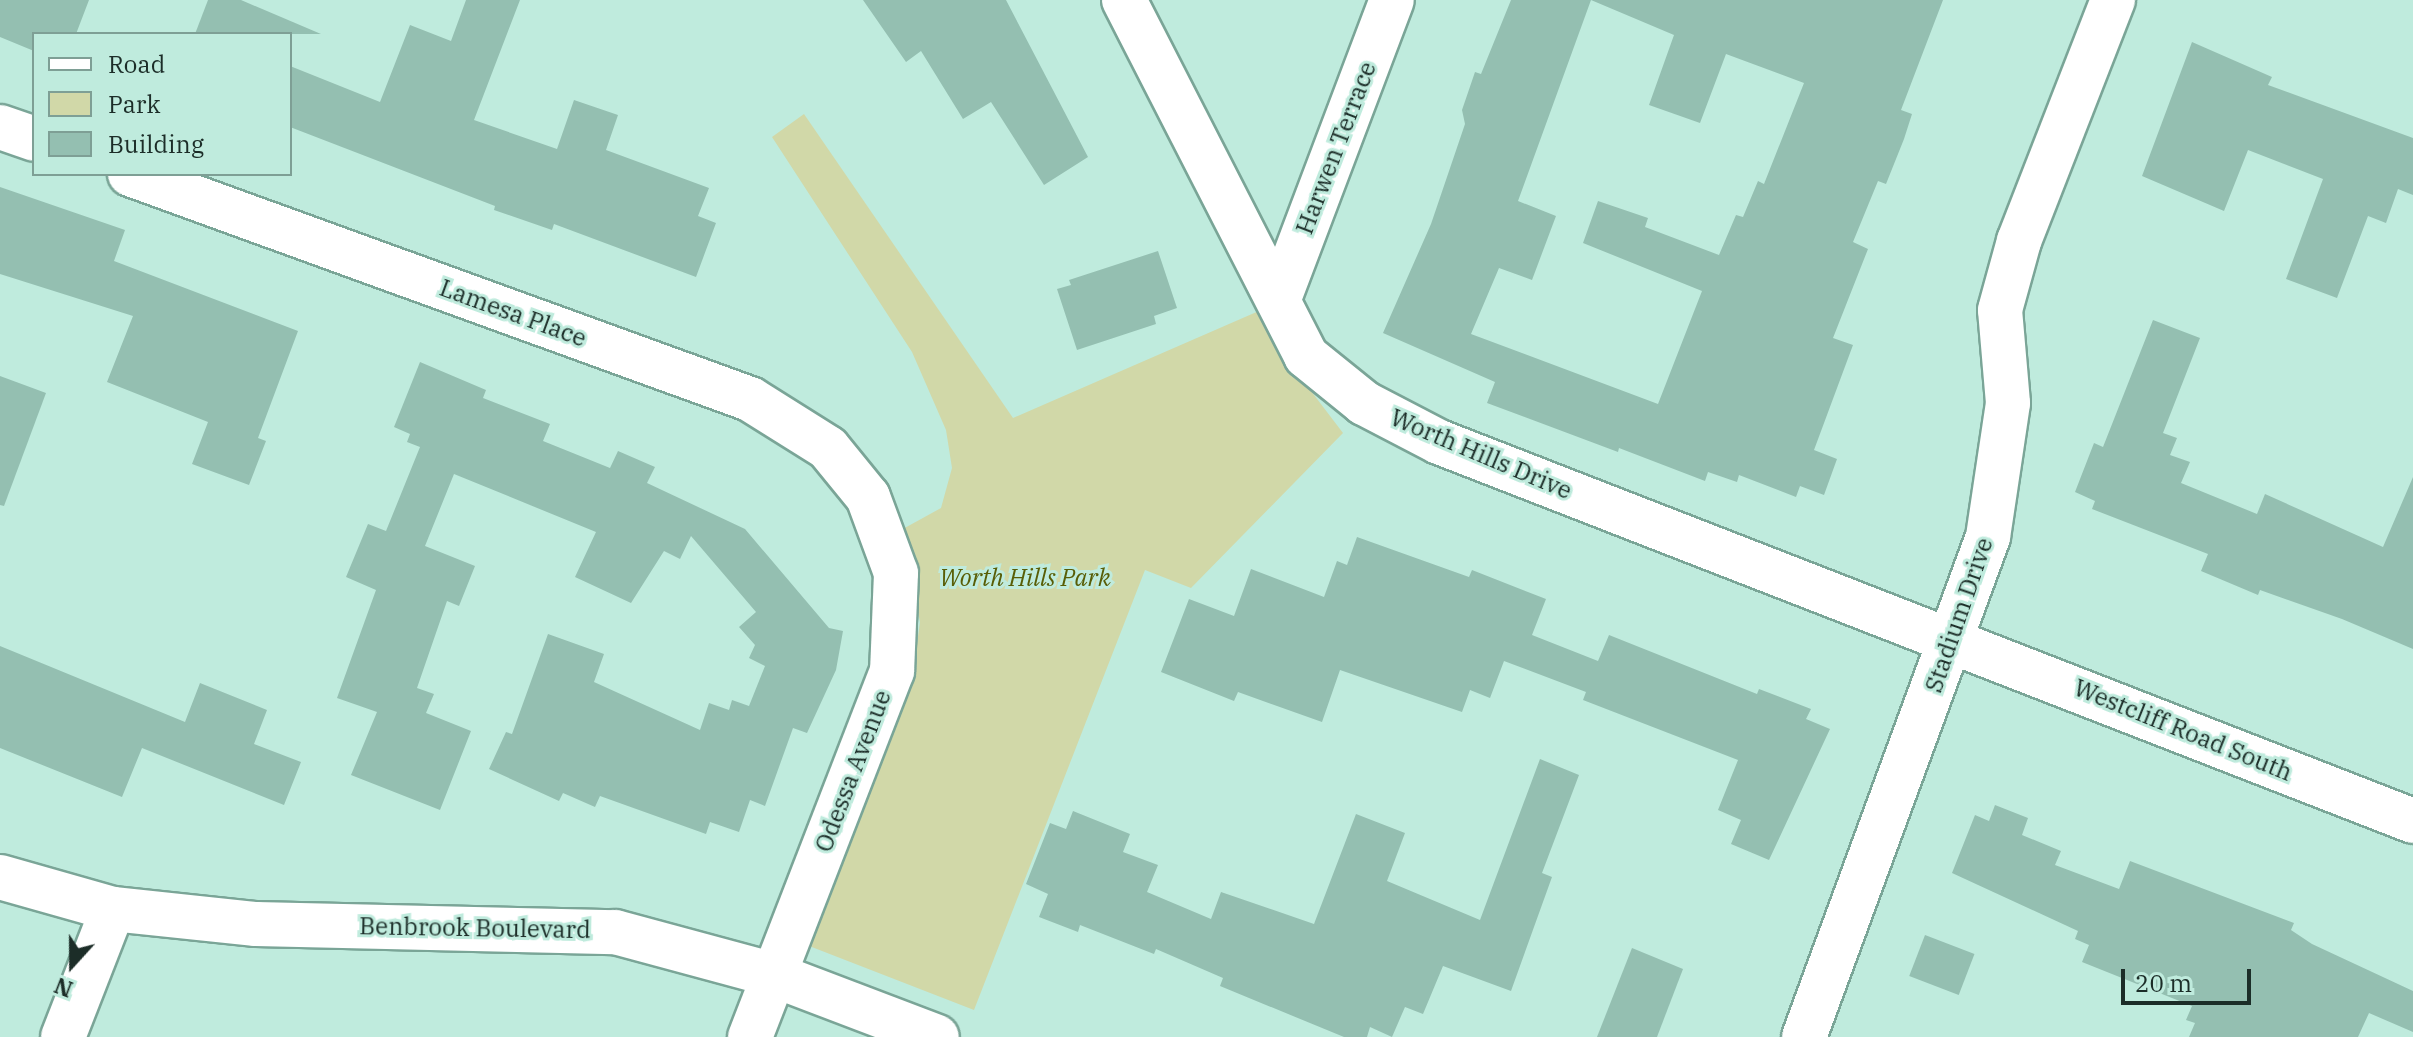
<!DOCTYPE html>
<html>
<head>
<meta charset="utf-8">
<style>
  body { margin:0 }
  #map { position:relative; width:2413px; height:1037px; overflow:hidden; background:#bfebdd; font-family:"IBM Plex Serif",serif }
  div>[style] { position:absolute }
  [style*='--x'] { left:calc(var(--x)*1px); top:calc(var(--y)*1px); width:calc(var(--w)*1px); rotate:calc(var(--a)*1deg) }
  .green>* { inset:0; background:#d1d8a8 }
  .building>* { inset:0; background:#94bfb1; transform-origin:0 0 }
  .roads { filter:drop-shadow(2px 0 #7aa597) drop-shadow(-2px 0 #7aa597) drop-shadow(0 2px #7aa597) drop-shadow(0 -2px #7aa597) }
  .minor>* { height:44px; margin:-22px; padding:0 22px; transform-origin:22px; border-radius:22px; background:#fff }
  span { translate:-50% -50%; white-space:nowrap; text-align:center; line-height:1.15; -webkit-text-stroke:6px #bfebdd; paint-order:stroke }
  .street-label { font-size:24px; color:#1c2d28 }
  .park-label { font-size:24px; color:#585d06; font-style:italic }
  .legend { position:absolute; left:32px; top:32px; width:260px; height:144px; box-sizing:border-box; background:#bfebdd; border:2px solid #7e9f95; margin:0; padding:10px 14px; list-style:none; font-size:24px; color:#1c2d28 }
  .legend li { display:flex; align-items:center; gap:16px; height:40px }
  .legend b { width:40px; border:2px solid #7e9f95 }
  .north { position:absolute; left:32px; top:925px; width:80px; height:80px; -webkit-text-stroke:6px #bfebdd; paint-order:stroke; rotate:201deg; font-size:22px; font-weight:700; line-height:32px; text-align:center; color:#1c2d28 }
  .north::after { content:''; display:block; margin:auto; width:28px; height:36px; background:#1c2d28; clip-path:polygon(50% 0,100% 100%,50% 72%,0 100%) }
  .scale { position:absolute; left:2121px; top:969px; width:130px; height:36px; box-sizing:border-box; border:4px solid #1c2d28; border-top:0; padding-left:10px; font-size:24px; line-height:28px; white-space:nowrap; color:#1c2d28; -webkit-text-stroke:6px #bfebdd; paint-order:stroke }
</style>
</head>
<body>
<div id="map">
  <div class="green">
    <i style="clip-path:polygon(804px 114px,1013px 418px,1268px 307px,1311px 391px,1343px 433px,1191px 588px,1145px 570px,974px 1010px,804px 944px,913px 673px,920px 622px,901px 530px,941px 508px,952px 468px,946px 430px,912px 352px,772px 137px)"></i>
  </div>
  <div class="building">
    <i style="clip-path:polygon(0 0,89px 0,76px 34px,34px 34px,34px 51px,0 37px)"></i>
    <i style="clip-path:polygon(208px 0,241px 0,321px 34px,195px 34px)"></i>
    <i style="clip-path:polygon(466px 0,520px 0,474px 120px,557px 149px,574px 100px,618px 115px,606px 150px,709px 188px,698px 216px,716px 223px,696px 277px,554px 224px,552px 230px,494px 210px,495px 206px,290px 127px,290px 66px,380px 102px,410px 25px,451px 41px)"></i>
    <i style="clip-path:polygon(863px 0,1006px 0,1088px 157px,1044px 185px,991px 102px,963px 119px,921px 51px,906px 62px)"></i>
    <i style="clip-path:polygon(1511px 0,1591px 0,1518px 201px,1556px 216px,1532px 280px,1499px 268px,1471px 334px,1658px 404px,1702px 291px,1583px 243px,1598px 201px,1648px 218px,1645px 227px,1719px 255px,1736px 215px,1743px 217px,1758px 181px,1764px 184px,1804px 83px,1726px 54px,1700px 123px,1649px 105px,1674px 35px,1591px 0,1943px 0,1901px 110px,1912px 114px,1904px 139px,1886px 184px,1878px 181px,1853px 242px,1868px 249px,1833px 338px,1853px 345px,1814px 450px,1837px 459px,1824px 495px,1800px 486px,1796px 497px,1739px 475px,1737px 482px,1708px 472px,1705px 481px,1619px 448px,1618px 452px,1487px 403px,1495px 382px,1383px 333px,1431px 224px,1465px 124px,1462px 110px,1475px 72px,1481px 74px)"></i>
    <i style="clip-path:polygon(2192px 42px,2272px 77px,2268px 85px,2413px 138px,2413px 195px,2398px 189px,2386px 223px,2368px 216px,2337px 298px,2286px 279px,2323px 179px,2248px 150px,2224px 211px,2142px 176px)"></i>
    <i style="clip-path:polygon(0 187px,125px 230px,114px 261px,298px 331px,258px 438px,266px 441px,249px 485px,192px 464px,208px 422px,107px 382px,133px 316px,0 274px)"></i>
    <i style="clip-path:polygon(1158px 251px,1177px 308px,1154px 316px,1156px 324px,1077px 350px,1057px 289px,1071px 285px,1069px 280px)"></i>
    <i style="clip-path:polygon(2153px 320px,2200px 338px,2163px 433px,2177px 438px,2170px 455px,2190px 462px,2181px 483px,2257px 514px,2265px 494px,2383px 547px,2413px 477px,2413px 649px,2342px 619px,2260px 590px,2258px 595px,2201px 571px,2208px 554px,2092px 509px,2095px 501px,2075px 492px,2094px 443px,2103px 447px)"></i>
    <i style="clip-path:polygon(420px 362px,486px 390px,483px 398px,550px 424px,543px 441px,610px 468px,618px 451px,655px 467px,647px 483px,745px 529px,829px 628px,843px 631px,836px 670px,807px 733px,793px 728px,765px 806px,750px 800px,739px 832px,710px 822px,706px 834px,600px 796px,595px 807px,563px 793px,559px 801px,489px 769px,506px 732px,512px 734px,548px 634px,604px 654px,594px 682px,700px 730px,709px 703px,729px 710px,732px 700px,749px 706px,765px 666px,749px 658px,755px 645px,739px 627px,756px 612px,691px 536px,680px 559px,664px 551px,631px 603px,575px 577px,596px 532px,454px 474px,425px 546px,475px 566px,459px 606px,447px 601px,417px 688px,434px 694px,426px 713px,471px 731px,440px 810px,351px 775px,377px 712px,337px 698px,376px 590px,346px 577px,368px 524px,386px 531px,420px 447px,407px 442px,410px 434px,394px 427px)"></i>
    <i style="clip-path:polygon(0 376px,46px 393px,4px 506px,0 505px)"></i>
    <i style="clip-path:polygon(1357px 537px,1469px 577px,1472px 570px,1546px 599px,1532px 635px,1598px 661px,1609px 635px,1757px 694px,1759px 689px,1811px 709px,1806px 719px,1830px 729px,1769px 860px,1731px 844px,1741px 820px,1718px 810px,1738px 760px,1583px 700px,1586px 692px,1504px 661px,1490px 698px,1470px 690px,1462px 712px,1340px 670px,1322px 722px,1238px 692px,1234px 701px,1161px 672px,1189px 599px,1234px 616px,1251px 569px,1324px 597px,1337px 561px,1347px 565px)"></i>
    <i style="clip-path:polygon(0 646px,185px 722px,200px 683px,267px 710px,254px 744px,301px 762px,284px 805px,142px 748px,122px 797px,0 748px)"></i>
    <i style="clip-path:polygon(1540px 759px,1579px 775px,1542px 873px,1552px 877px,1511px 991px,1443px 966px,1423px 1014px,1405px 1007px,1392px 1037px,1370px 1027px,1367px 1037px,1344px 1037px,1220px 986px,1223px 978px,1156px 949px,1154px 954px,1080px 925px,1078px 932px,1039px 917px,1048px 894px,1026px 884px,1050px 823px,1066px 829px,1073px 811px,1130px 834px,1123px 852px,1158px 865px,1147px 892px,1211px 919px,1221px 892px,1314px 924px,1356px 814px,1405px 833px,1387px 881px,1480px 920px)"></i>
    <i style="clip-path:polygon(1995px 805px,2028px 818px,2022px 835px,2061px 851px,2055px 865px,2119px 889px,2130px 861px,2294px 923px,2291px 930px,2312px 944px,2413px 991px,2413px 1032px,2369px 1013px,2358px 1037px,2189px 1037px,2195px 1023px,2186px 1020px,2192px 1006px,2082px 962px,2089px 945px,2075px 939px,2078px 931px,1952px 873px,1975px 815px,1989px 821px)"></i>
    <i style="left:1925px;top:935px;width:53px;height:44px;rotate:21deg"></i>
    <i style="clip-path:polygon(1632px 948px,1683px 969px,1657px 1037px,1597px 1037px)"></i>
  </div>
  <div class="roads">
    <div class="minor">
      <i style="--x:1124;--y:0;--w:400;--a:62.9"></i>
      <i style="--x:1306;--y:356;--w:75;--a:39"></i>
      <i style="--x:1364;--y:403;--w:85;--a:27.5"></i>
      <i style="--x:1439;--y:442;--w:1045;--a:21.26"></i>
      <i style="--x:0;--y:127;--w:36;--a:19"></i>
      <i style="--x:130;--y:174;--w:660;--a:19.95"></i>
      <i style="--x:750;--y:399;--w:92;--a:32.1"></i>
      <i style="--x:828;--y:448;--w:63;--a:50.8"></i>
      <i style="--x:868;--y:497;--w:81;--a:69.8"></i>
      <i style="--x:896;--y:573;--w:98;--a:92.3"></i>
      <i style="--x:892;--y:671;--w:393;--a:111.2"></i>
      <i style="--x:1280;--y:296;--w:316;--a:-69.3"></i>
      <i style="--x:0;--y:877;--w:117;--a:15.8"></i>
      <i style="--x:113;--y:909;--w:144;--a:6"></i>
      <i style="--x:256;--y:924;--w:359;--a:1.3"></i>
      <i style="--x:615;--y:932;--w:165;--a:15.1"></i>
      <i style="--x:774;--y:975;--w:174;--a:20.8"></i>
      <i style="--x:63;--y:1037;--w:137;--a:-68.7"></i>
      <i style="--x:1804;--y:1037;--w:533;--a:-69.8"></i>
      <i style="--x:1988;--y:537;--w:135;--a:-81.5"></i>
      <i style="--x:2008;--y:403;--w:93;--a:-94.9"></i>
      <i style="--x:2000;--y:310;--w:72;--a:-74.6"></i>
      <i style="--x:2019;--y:241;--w:259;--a:-68.7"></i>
    </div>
  </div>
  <div class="street-label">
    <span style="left:1336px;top:148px;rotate:-69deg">Harwen Terrace</span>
    <span style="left:513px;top:313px;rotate:20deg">Lamesa Place</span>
    <span style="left:1481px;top:454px;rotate:23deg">Worth Hills Drive</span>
    <span style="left:1959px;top:615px;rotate:-71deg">Stadium Drive</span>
    <span style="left:2183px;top:730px;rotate:22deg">Westcliff Road South</span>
    <span style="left:853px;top:771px;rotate:-69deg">Odessa Avenue</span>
    <span style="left:475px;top:928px;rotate:1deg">Benbrook Boulevard</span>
  </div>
  <div class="park-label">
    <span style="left:1025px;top:578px">Worth Hills Park</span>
  </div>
  <ul class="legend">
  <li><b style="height:10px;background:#fff"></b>Road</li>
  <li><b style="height:22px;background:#d1d8a8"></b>Park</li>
  <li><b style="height:22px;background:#94bfb1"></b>Building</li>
  </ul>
  <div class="north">N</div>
  <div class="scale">20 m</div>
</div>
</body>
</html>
